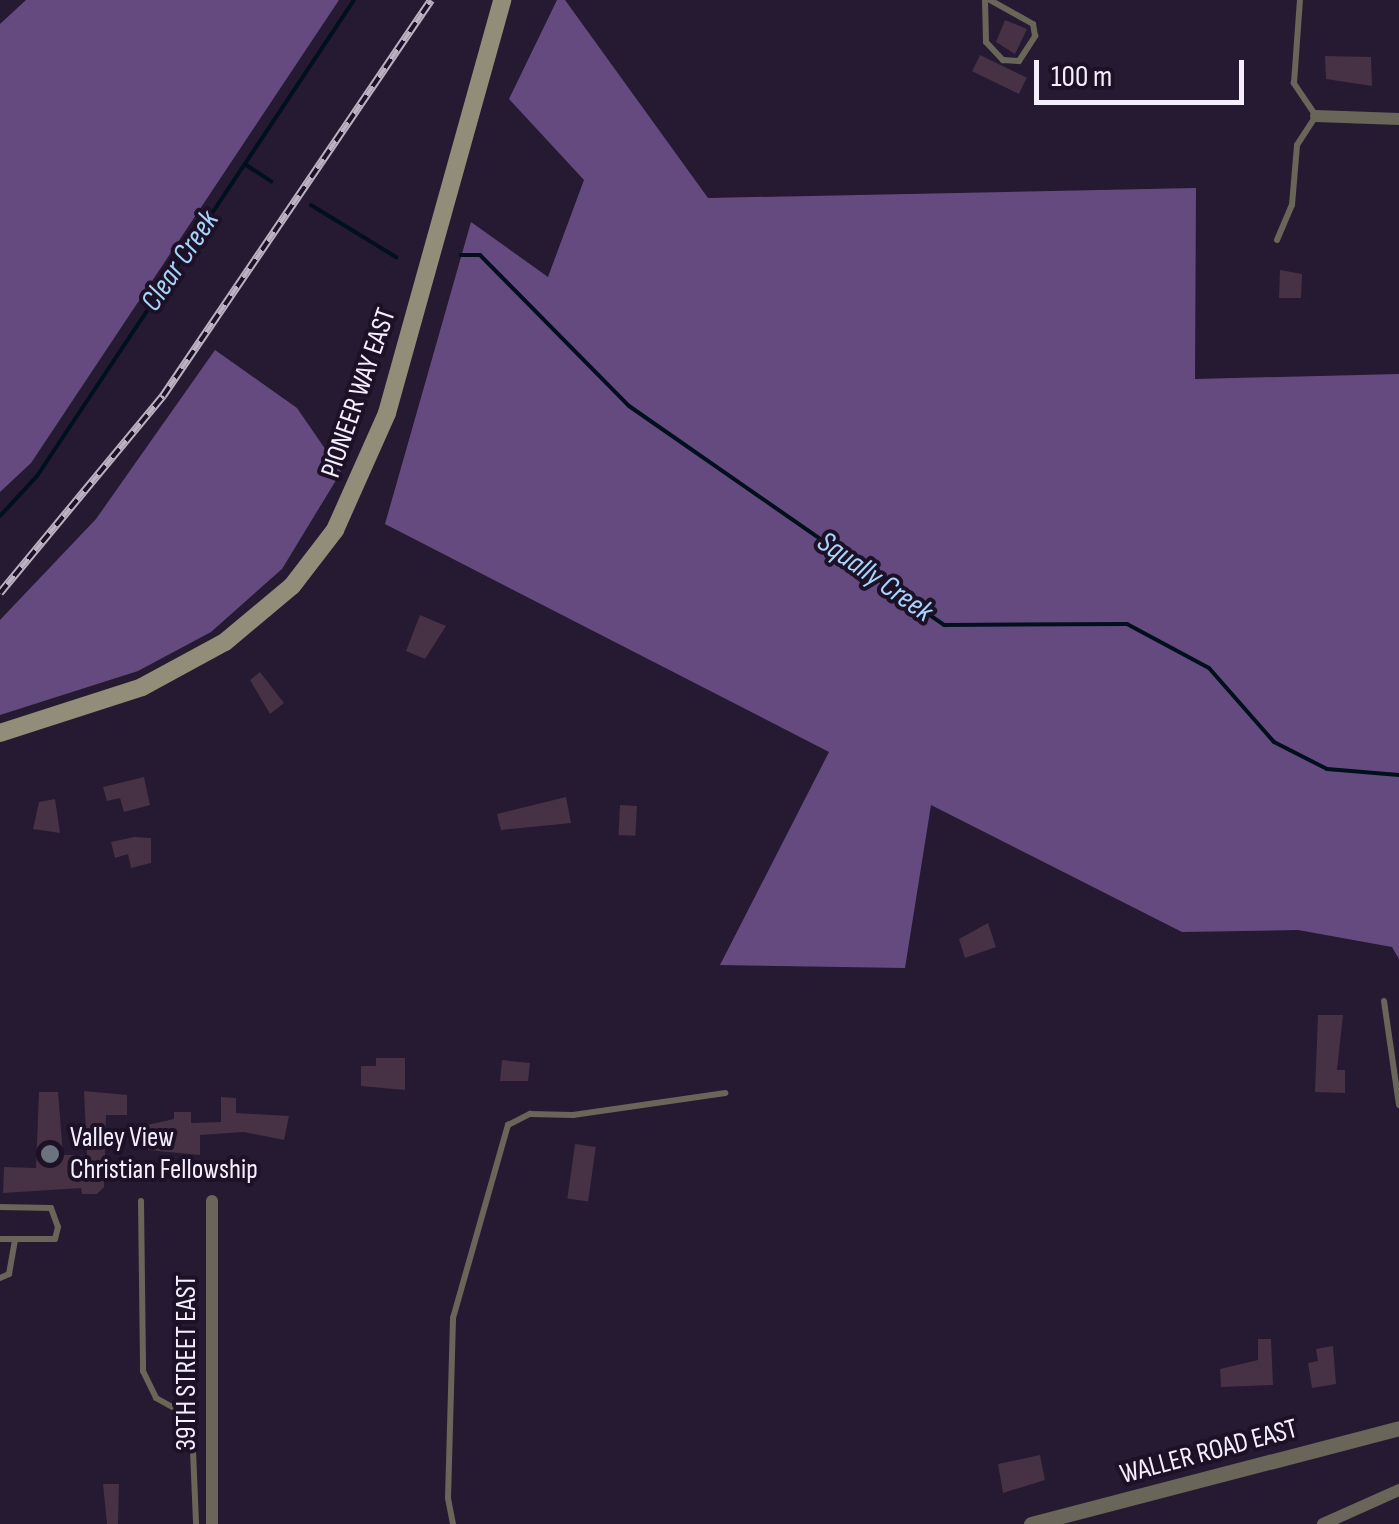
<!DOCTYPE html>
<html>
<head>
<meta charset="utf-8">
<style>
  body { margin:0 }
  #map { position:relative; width:1399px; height:1524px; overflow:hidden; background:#251a31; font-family:"Sofia Sans Condensed",sans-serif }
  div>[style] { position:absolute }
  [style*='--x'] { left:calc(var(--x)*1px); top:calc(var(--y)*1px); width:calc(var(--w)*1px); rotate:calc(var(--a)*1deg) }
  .forest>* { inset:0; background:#654a80 }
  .stream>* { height:4px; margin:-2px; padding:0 2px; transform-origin:2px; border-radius:2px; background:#02101d }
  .building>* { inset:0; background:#473144; transform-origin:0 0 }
  .service>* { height:6px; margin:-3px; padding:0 3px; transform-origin:3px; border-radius:3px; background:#696559 }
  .minor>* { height:12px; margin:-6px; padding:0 6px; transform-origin:6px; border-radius:6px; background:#696559 }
  .tertiary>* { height:15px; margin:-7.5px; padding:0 7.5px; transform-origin:7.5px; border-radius:7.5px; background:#696559 }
  .secondary>* { height:18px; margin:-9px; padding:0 9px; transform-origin:9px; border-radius:9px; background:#928d78 }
  .rail>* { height:8px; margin-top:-4px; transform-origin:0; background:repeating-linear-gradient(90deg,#1c1127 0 11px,#bab2c3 0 22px); box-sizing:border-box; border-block:2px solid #bab2c3 }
  .dots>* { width:28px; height:28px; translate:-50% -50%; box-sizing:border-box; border:5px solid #1c1127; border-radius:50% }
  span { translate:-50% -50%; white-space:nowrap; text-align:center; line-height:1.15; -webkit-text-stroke:8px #1c1127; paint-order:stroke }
  .street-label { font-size:28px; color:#f5eefd }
  .poi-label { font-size:28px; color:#f5eefd }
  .left { translate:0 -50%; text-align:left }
  .water-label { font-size:30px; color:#a7d4fb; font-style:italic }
  .scale { position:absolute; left:1034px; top:60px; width:210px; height:45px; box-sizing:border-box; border:5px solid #f5eefd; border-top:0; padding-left:12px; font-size:30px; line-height:35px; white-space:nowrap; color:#f5eefd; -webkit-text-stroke:8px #1c1127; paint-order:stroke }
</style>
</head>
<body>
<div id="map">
  <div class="forest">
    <i style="clip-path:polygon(26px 0,339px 0,31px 463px,0 492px,0 24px)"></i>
    <i style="clip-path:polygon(557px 0,565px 0,708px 198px,1196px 188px,1195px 379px,1399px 374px,1399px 959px,1392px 947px,1298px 930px,1182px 932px,931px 805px,905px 968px,720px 965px,829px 752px,385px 524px,471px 222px,548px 277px,584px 180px,509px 99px)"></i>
    <i style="clip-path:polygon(215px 350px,297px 408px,341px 472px,282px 569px,211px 632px,138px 671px,0 715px,0 620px,96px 519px)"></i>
  </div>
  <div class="stream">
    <i style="--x:246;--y:165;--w:30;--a:33"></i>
    <i style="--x:311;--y:205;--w:100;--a:31.5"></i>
    <i style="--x:461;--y:255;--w:19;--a:0"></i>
    <i style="--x:480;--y:255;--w:212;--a:45.4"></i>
    <i style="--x:629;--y:406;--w:384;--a:34.8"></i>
    <i style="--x:944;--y:625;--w:183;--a:-0.3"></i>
    <i style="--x:1127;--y:624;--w:93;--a:28.2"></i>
    <i style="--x:1209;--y:668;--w:98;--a:48.7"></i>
    <i style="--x:1274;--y:742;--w:59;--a:27"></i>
    <i style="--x:1327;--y:769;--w:72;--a:4.8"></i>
    <i style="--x:0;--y:516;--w:54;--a:-47.2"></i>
    <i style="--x:37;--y:476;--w:572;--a:-56.34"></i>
  </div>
  <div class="building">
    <i style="clip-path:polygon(1005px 20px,1027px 29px,1015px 54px,996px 42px)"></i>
    <i style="left:980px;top:55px;width:52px;height:18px;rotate:26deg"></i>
    <i style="clip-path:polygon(1325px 56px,1371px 57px,1372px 86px,1326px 79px)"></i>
    <i style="clip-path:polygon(1280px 270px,1302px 274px,1301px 298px,1279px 298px)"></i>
    <i style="clip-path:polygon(420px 615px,446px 626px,425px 659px,406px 651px)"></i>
    <i style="clip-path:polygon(260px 672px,284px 703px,270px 714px,250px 680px)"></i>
    <i style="clip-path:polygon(144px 777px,150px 805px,124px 812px,120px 798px,107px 801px,103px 787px)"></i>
    <i style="clip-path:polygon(566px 797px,571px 823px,501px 830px,497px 814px)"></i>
    <i style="clip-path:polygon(55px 799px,60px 833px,33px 829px,39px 802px)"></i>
    <i style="left:620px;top:805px;width:17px;height:30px;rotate:3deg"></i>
    <i style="clip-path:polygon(134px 837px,151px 838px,151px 863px,131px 868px,128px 854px,115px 858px,111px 842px)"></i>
    <i style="clip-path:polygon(988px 923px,996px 947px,965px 958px,959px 939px)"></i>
    <i style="clip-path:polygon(1318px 1015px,1343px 1015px,1337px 1070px,1345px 1070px,1345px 1093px,1315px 1092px)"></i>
    <i style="clip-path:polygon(376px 1058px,405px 1058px,405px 1090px,361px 1086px,361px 1066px,376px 1066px)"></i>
    <i style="clip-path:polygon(502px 1060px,530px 1063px,528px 1081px,500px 1081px)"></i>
    <i style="clip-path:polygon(84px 1091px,127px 1095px,127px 1115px,106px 1115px,104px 1187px,97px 1194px,82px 1194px,81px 1188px,3px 1193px,4px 1167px,36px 1168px,39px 1092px,58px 1092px,63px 1155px,87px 1155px)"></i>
    <i style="clip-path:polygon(221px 1097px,236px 1098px,236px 1113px,289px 1116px,284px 1140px,244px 1132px,200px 1135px,200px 1155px,148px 1150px,147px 1125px,174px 1119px,174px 1112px,191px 1112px,191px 1123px,221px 1122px)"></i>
    <i style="left:575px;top:1144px;width:21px;height:55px;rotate:8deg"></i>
    <i style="clip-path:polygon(1258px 1339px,1271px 1339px,1273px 1385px,1221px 1387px,1220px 1369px,1258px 1360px)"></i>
    <i style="clip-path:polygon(1333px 1346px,1336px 1384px,1312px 1388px,1308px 1363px,1318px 1361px,1316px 1349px)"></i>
    <i style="clip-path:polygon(1040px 1455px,1045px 1480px,1003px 1493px,998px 1464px)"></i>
    <i style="clip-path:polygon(103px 1484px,119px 1484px,118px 1524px,107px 1524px)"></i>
  </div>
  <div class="service">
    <i style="--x:985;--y:0;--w:42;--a:88.6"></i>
    <i style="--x:986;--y:42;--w:25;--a:47"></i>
    <i style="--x:1003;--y:60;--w:16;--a:4"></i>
    <i style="--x:1019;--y:61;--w:30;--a:-57"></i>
    <i style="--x:1035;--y:36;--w:12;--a:-99"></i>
    <i style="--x:1033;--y:24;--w:49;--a:-150.8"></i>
    <i style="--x:1277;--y:240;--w:38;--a:-67"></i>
    <i style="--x:1292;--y:205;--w:60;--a:-85.2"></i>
    <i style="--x:1297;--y:145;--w:35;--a:-57"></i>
    <i style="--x:1316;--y:116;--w:40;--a:-124"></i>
    <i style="--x:1294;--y:83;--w:83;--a:-85.9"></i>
    <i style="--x:1384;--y:1001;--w:105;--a:81.8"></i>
    <i style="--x:141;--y:1201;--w:170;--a:89.3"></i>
    <i style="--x:143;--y:1371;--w:30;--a:64"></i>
    <i style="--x:156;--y:1398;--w:35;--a:29"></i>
    <i style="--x:187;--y:1415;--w:13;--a:67"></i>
    <i style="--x:192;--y:1427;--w:97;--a:87.6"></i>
    <i style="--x:0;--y:1207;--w:51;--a:1.1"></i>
    <i style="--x:51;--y:1208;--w:20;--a:70"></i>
    <i style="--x:58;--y:1227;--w:12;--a:104"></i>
    <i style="--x:55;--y:1239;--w:55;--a:180"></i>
    <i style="--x:0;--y:1278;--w:10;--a:-24"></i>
    <i style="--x:9;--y:1274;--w:35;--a:-80"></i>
    <i style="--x:453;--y:1524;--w:26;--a:-101"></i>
    <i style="--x:448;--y:1498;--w:180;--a:-88.4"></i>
    <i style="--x:453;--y:1318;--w:201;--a:-74.1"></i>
    <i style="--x:508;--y:1125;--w:25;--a:-27"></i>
    <i style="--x:530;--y:1114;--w:43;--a:1.3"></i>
    <i style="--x:573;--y:1115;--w:154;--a:-8.2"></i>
  </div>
  <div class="minor">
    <i style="--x:1316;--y:116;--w:83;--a:2.1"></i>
    <i style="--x:212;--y:1201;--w:323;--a:90"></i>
    <i style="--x:1323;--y:1524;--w:83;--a:-24.1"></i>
  </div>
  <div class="tertiary">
    <i style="--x:1031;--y:1524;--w:380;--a:-14.6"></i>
  </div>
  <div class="secondary">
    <i style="--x:0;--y:733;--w:149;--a:-17.9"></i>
    <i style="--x:142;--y:687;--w:94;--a:-28.5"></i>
    <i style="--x:225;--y:642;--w:87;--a:-39.9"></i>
    <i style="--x:292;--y:586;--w:71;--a:-52.5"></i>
    <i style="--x:335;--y:530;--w:128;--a:-66"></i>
    <i style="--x:387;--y:413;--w:429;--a:-74.4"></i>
  </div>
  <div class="rail">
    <i style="--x:0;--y:593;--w:256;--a:-50.4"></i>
    <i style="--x:163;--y:396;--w:478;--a:-55.9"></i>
  </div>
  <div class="dots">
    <i style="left:50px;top:1154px;background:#6b7280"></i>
  </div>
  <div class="street-label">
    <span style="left:359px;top:393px;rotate:-71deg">PIONEER WAY EAST</span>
    <span style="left:187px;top:1363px;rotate:-90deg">39TH STREET EAST</span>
    <span style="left:1209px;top:1452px;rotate:-15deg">WALLER ROAD EAST</span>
  </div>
  <div class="poi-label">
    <span class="left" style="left:70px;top:1154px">Valley View<br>Christian Fellowship</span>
  </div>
  <div class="water-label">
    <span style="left:180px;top:261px;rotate:-56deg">Clear Creek</span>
    <span style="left:875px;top:577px;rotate:35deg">Squally Creek</span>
  </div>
  <div class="scale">100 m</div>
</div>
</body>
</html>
